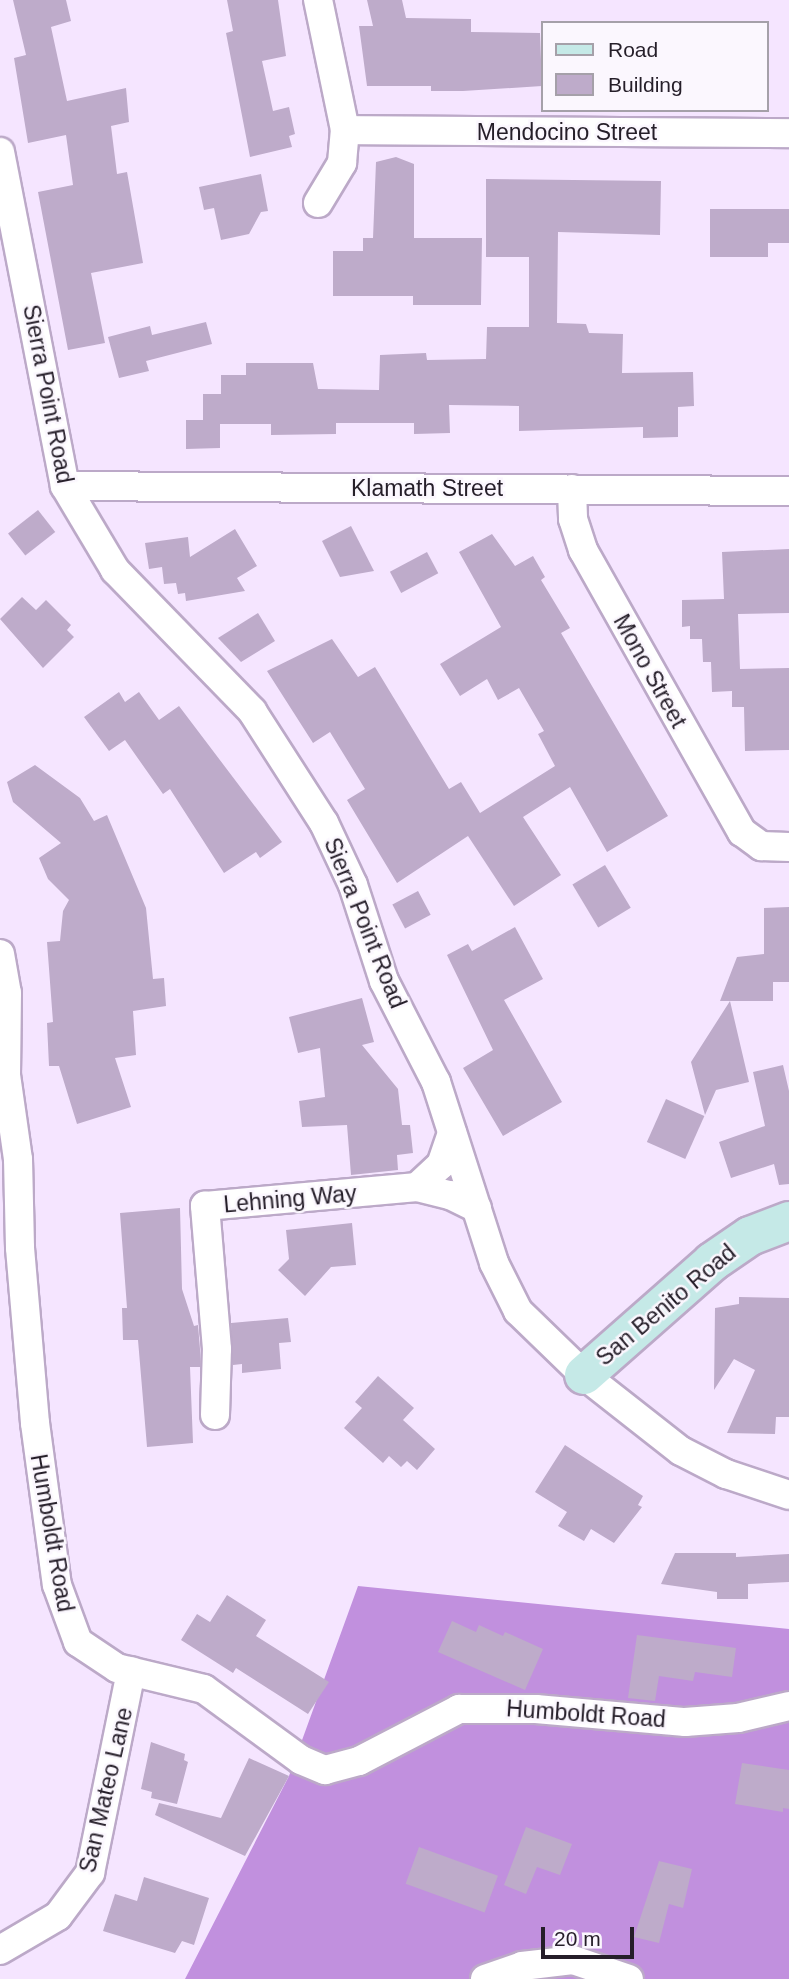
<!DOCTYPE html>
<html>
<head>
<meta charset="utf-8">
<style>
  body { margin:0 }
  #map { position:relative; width:789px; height:1979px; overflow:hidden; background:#f5e5ff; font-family:Helvetica,sans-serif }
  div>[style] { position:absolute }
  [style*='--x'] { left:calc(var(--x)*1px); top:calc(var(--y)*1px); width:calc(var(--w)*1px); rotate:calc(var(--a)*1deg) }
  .forest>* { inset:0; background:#c190de }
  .building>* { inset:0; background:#beabca; transform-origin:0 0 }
  .roads { filter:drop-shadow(2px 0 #bca9c8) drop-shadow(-2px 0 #bca9c8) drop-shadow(0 2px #bca9c8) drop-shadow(0 -2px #bca9c8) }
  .street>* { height:28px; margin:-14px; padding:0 14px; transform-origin:14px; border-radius:14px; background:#fff }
  .secondary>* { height:38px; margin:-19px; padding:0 19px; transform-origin:19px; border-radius:19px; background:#c5e9e7 }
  span { translate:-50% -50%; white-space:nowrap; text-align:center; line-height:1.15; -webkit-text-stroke:5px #fbf7fe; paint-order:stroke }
  .street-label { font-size:23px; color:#251e29 }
  .legend { position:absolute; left:541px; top:21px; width:228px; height:91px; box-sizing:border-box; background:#fbf7fe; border:2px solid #a5a0a9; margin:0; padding:9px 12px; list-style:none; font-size:21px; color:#251e29 }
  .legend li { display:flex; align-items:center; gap:14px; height:35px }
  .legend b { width:35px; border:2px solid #a5a0a9 }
  .scale { position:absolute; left:541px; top:1927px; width:93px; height:32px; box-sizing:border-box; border:4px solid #251e29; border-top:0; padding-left:9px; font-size:21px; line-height:24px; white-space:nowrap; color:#251e29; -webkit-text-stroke:5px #fbf7fe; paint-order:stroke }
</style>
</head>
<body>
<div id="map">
  <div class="forest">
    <i style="clip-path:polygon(358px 1586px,789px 1629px,789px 1979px,185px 1979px,289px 1776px)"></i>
  </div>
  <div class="building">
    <i style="clip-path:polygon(13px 0,66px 0,71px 21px,51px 27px,67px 101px,126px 88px,129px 122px,111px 126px,117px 174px,127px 172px,143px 263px,91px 273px,105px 343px,68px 350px,38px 192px,73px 185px,66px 135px,28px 143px,14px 58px,26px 55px)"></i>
    <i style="clip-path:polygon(227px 0,278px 0,286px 56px,262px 61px,273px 111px,289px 107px,295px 134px,289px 136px,292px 147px,250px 157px,226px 33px,233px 31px)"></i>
    <i style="clip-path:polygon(367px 0,402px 0,406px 18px,471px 19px,471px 32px,540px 33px,542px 86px,463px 91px,431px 91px,431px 86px,367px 86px,359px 26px,373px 26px)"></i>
    <i style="clip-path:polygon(396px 157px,414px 164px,414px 238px,482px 238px,481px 305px,413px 305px,413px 296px,333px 296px,333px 251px,363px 251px,363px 238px,373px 238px,376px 162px)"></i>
    <i style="clip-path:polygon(261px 174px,268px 211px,261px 212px,249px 234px,221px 240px,214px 208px,204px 210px,199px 187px)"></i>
    <i style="clip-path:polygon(486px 179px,661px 181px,660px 235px,558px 232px,557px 323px,586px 324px,589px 333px,623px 334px,622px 373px,693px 372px,694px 406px,678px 407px,678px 437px,643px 438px,643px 427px,519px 431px,519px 406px,449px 405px,450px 433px,414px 434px,414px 423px,336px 423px,336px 434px,271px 435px,271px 424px,220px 424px,220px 448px,186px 449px,186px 420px,203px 420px,203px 394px,221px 394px,221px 375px,246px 375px,246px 363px,313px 363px,318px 389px,379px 390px,380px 355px,426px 353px,427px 360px,486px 359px,487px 327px,529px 327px,529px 257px,486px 257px)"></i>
    <i style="clip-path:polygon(710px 209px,789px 209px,789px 243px,768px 243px,768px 257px,710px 257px)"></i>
    <i style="clip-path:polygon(206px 322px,212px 344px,146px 361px,149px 371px,119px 378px,108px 337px,150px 326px,152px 335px)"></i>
    <i style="left:38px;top:510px;width:28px;height:38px;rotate:52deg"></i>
    <i style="clip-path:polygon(351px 526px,374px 571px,340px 577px,322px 541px)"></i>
    <i style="clip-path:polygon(235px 529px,257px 566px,237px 578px,245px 591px,186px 601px,185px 593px,178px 594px,176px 583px,164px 584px,162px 567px,149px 569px,145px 543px,188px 537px,190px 557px)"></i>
    <i style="clip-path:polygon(492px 534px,515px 566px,533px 556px,545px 577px,541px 580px,570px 628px,561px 633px,668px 816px,607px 852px,570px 787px,523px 817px,561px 875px,514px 906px,468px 836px,397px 883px,347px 800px,365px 789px,330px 732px,313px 743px,267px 671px,332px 639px,358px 677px,375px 667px,449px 789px,461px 782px,480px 813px,555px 766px,538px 734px,544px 731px,519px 688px,498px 700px,487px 679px,460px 696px,440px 664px,501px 627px,459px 552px)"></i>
    <i style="clip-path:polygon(789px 549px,789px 613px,738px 614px,740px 669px,789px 668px,789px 750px,745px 751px,744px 707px,732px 707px,732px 691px,712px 692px,711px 662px,703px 662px,702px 639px,690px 639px,690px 626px,682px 627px,682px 600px,724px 599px,722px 552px)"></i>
    <i style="left:427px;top:552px;width:24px;height:42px;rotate:62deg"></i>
    <i style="clip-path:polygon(22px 597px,36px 610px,46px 600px,71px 625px,67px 630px,74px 637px,43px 668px,0 619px)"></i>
    <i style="clip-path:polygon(258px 613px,275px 641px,241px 662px,218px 638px)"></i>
    <i style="clip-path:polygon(119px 692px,125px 702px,139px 692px,159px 720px,179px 706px,282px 842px,260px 858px,256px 852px,224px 873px,170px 789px,163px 794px,125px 740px,109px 751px,84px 717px)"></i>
    <i style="clip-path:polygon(35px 765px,80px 798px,94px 821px,107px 815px,146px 908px,153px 979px,164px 978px,166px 1006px,133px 1011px,136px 1055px,115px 1058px,131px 1107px,77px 1124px,59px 1066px,49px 1066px,47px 1023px,53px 1022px,47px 942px,60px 941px,63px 911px,69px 900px,48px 879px,39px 858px,61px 843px,13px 802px,7px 782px)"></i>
    <i style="left:605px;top:865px;width:50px;height:38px;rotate:59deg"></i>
    <i style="left:418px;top:891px;width:27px;height:29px;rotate:62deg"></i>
    <i style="clip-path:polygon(789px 907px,789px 982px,773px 982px,773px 1001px,730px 1001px,749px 1082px,716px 1090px,705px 1115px,691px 1062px,730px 1001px,720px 1001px,737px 957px,764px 954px,764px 908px)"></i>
    <i style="clip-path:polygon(515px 927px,543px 979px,504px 1000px,562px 1102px,503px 1136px,463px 1068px,493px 1050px,447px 955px,468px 944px,472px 951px)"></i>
    <i style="clip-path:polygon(362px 998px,374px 1042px,362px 1045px,398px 1089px,402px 1125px,410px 1125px,413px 1153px,397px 1155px,398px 1170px,351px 1175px,347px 1125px,302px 1127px,299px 1101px,325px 1097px,320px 1048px,298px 1053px,289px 1017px)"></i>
    <i style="clip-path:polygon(783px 1065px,789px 1091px,789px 1184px,779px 1185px,774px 1164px,731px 1178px,719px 1142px,765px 1126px,753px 1072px)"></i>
    <i style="left:666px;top:1099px;width:42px;height:47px;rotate:24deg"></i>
    <i style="clip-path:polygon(180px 1208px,182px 1289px,194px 1326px,198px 1325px,200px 1349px,200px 1367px,190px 1367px,193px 1443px,147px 1447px,138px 1340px,123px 1340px,122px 1308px,127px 1308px,120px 1213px)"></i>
    <i style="clip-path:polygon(352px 1223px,356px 1265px,331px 1267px,305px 1296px,278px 1270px,289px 1259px,286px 1230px)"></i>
    <i style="clip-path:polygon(739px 1297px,789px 1298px,789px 1417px,776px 1417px,775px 1434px,727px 1433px,755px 1370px,734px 1359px,714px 1390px,715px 1308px,739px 1304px)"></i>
    <i style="clip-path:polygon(288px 1318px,291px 1342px,279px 1343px,281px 1369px,242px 1373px,242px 1364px,233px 1365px,231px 1323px)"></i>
    <i style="clip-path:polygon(378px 1376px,414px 1408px,403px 1420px,435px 1449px,417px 1470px,407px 1461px,401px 1467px,389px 1456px,383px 1463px,344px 1428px,362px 1408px,355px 1402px)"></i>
    <i style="clip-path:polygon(565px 1445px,643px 1496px,638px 1505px,642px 1507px,614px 1543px,591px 1529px,584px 1541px,558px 1526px,567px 1512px,535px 1492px)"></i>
    <i style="clip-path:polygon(675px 1553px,736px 1553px,736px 1557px,789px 1554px,789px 1582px,748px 1584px,748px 1599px,717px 1599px,717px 1592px,661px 1584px)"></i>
    <i style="clip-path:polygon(227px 1595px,266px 1620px,256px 1636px,329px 1682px,308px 1714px,236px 1668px,233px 1673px,181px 1640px,197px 1614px,210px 1622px)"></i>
    <i style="clip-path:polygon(452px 1621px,476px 1632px,479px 1625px,503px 1636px,505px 1632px,543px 1649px,525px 1690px,438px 1652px)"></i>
    <i style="clip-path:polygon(637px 1635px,736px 1648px,732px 1677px,695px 1672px,693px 1681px,659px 1676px,655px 1701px,628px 1698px)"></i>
    <i style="clip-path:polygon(151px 1742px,185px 1754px,184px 1760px,188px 1762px,177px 1804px,151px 1798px,152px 1792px,141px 1789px)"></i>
    <i style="clip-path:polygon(249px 1758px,289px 1776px,245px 1856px,155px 1815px,159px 1803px,221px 1818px)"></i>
    <i style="clip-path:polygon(742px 1763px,789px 1770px,789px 1809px,783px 1808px,783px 1812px,735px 1804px)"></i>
    <i style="clip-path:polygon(526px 1827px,572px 1844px,560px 1875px,537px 1867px,526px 1894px,504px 1885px)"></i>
    <i style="left:419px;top:1847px;width:84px;height:39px;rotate:20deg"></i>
    <i style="clip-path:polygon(659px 1861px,692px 1869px,683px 1908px,669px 1904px,659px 1943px,634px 1937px)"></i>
    <i style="clip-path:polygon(144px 1877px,209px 1898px,194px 1945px,182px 1941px,175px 1953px,103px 1931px,115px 1894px,137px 1901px)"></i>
  </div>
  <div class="roads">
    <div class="street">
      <i style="--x:345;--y:130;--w:444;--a:0.4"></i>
      <i style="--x:0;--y:152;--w:340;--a:79"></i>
      <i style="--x:65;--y:486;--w:98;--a:59.2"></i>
      <i style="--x:115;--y:570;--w:197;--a:45.8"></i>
      <i style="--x:252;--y:711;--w:133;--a:57.3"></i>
      <i style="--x:324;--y:823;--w:68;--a:64.9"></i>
      <i style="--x:353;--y:885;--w:101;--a:72.1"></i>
      <i style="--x:384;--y:981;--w:114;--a:62.8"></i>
      <i style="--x:436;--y:1082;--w:190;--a:72.2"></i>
      <i style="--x:494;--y:1263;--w:54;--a:63.4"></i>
      <i style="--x:518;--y:1311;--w:92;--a:44.1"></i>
      <i style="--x:584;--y:1375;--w:123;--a:38.1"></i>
      <i style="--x:681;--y:1451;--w:51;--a:27.1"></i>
      <i style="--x:726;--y:1474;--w:66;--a:18.4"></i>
      <i style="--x:318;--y:203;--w:47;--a:-59"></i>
      <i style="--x:342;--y:163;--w:33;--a:-85"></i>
      <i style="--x:345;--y:130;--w:133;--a:-101.7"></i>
      <i style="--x:65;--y:486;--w:724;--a:0.4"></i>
      <i style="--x:572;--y:489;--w:30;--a:88"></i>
      <i style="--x:573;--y:519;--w:33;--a:72"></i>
      <i style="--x:583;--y:550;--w:324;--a:60.6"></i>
      <i style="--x:742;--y:832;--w:24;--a:36"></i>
      <i style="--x:761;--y:846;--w:28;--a:2"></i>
      <i style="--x:0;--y:954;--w:40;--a:80"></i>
      <i style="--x:7;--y:993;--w:82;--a:90.7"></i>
      <i style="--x:6;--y:1075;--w:85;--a:81.9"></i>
      <i style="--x:18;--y:1159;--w:89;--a:88.7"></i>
      <i style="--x:20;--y:1248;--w:176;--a:85.1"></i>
      <i style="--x:35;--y:1423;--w:163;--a:82.3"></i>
      <i style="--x:57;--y:1585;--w:61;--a:69.8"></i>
      <i style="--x:78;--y:1642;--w:47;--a:33.7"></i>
      <i style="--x:117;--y:1668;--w:89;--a:13.6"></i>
      <i style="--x:204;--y:1689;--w:120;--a:36.2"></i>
      <i style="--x:301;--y:1760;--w:26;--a:23"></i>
      <i style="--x:325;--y:1770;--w:35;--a:-15"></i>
      <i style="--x:359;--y:1761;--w:113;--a:-27.5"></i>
      <i style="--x:459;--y:1709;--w:77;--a:0"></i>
      <i style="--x:536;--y:1709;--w:150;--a:5"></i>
      <i style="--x:685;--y:1722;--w:53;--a:-4.3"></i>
      <i style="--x:738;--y:1718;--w:52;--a:-13.2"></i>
      <i style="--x:417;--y:1187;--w:33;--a:-43"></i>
      <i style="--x:441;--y:1165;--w:34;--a:-71"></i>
      <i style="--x:215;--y:1415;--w:66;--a:-88.3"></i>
      <i style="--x:217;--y:1349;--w:144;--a:-94.8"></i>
      <i style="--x:205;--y:1206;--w:213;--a:-5.1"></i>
      <i style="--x:417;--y:1187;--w:34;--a:14"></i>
      <i style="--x:450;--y:1195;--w:30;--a:26"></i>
      <i style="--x:0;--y:1950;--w:67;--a:-30.4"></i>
      <i style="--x:58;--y:1916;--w:54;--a:-53.3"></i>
      <i style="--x:90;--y:1873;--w:206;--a:-78.5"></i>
      <i style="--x:485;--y:1979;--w:39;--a:-19"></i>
      <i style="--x:522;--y:1966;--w:51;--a:-6.7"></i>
      <i style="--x:573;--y:1960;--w:59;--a:18.7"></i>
    </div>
    <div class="secondary">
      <i style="--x:584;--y:1375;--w:171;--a:-41.4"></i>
      <i style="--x:712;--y:1262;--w:46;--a:-34.4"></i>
      <i style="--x:750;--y:1236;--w:42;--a:-21"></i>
    </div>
  </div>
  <div class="street-label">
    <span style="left:567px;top:132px">Mendocino Street</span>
    <span style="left:48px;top:394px;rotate:79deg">Sierra Point Road</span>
    <span style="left:427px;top:488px">Klamath Street</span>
    <span style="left:650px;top:671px;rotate:61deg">Mono Street</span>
    <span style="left:365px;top:923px;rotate:68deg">Sierra Point Road</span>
    <span style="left:290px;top:1199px;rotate:-5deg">Lehning Way</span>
    <span style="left:666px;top:1305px;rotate:-40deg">San Benito Road</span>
    <span style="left:52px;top:1533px;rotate:80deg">Humboldt Road</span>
    <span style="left:586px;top:1714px;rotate:4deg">Humboldt Road</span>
    <span style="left:106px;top:1790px;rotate:-77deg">San Mateo Lane</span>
  </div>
  <ul class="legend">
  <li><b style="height:9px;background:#c5e9e7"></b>Road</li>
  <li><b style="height:19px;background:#beabca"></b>Building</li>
  </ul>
  <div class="scale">20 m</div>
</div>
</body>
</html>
